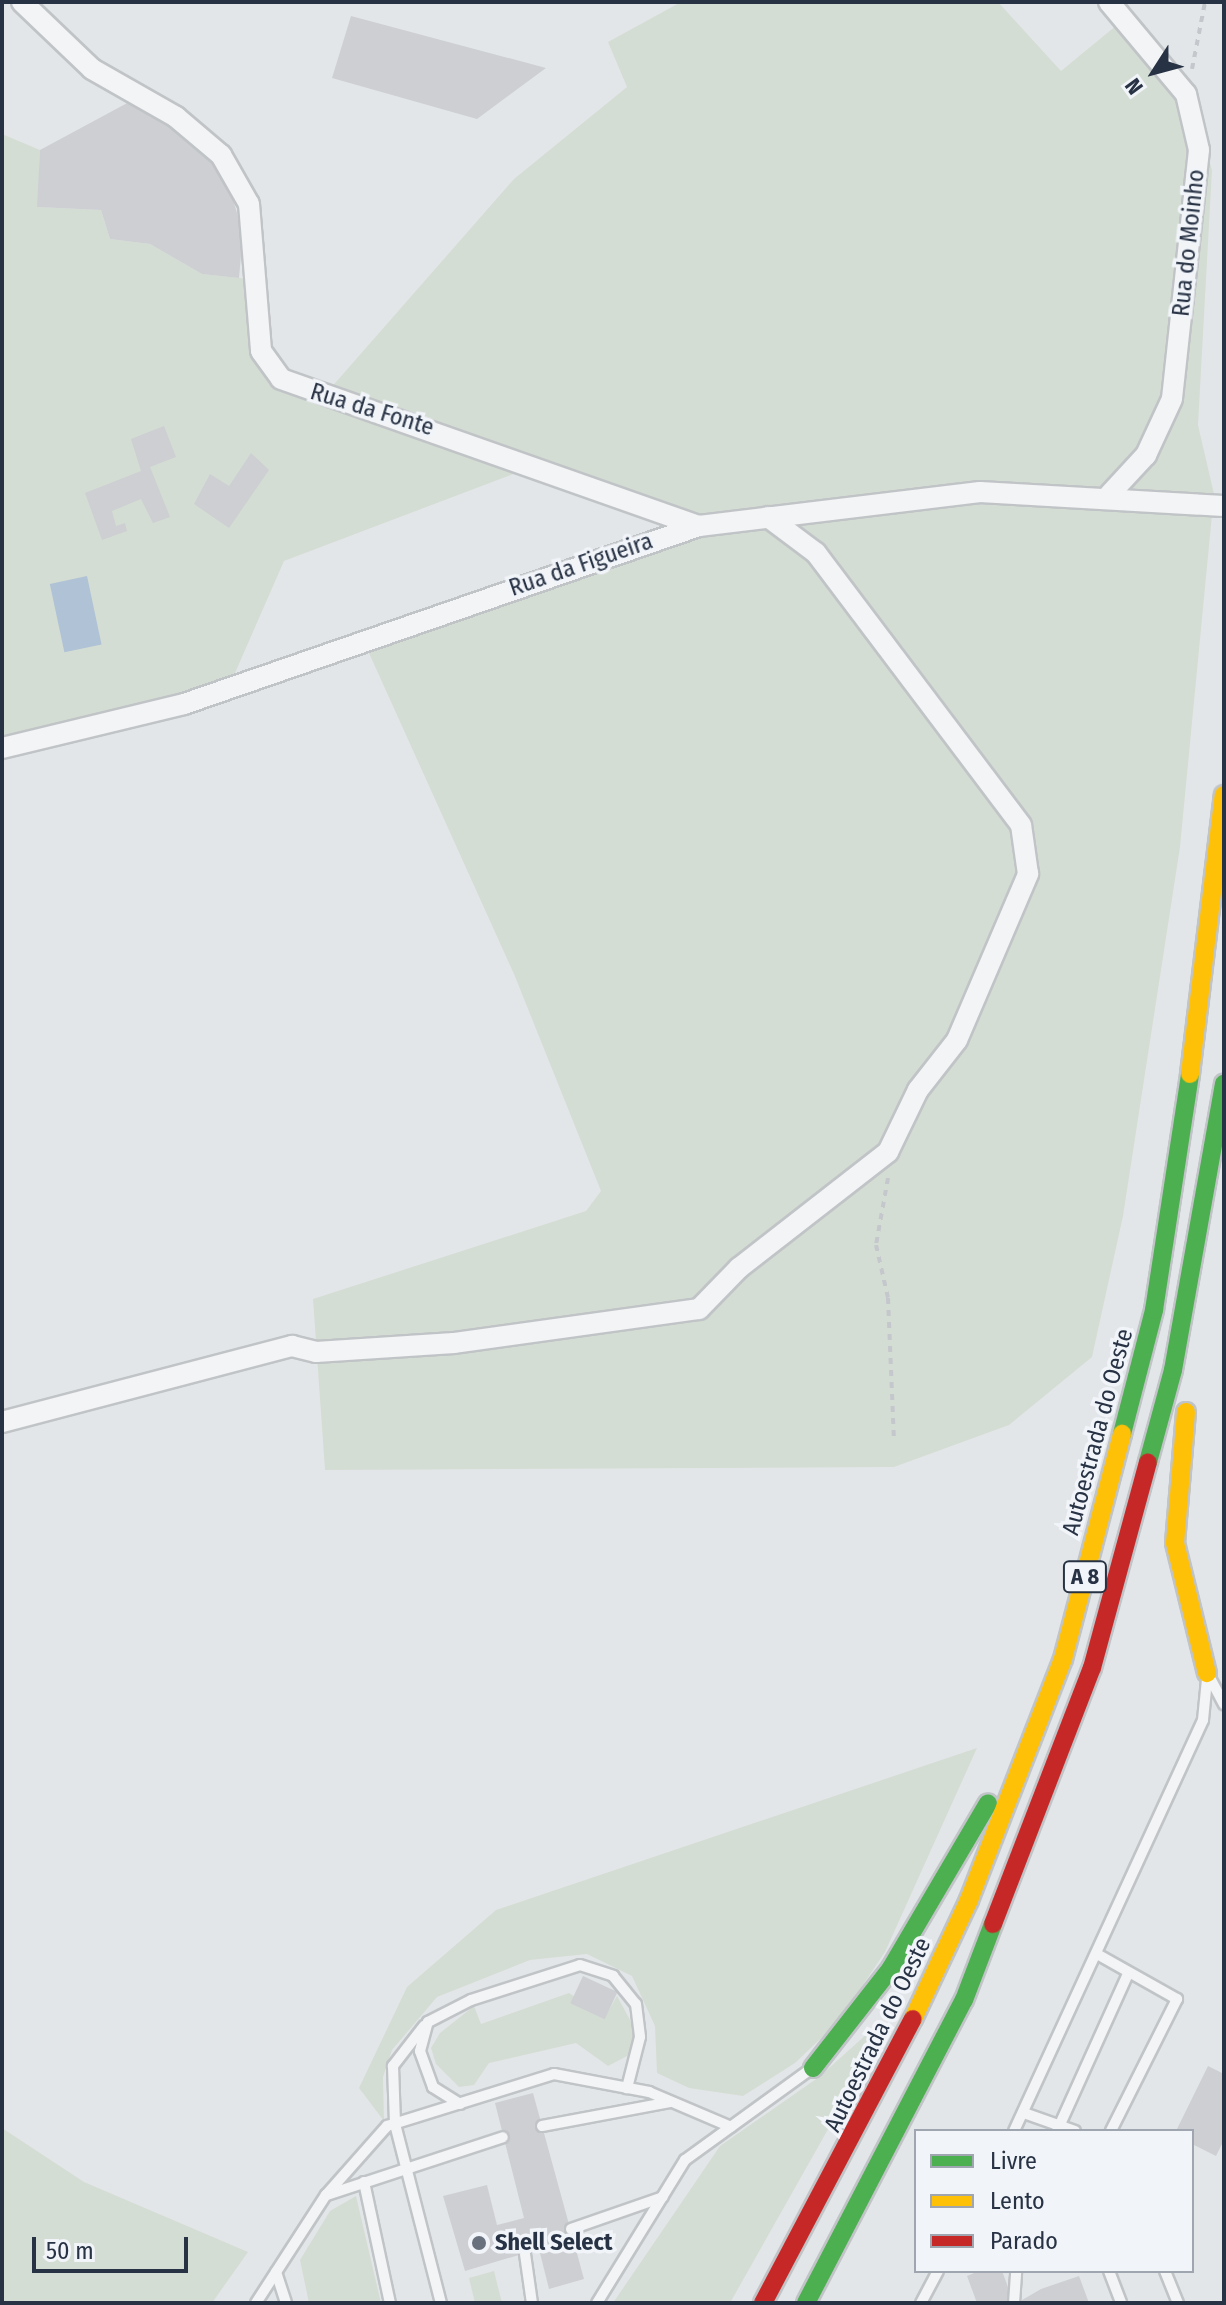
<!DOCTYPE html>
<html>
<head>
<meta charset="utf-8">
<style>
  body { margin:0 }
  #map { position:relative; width:1226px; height:2305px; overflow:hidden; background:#e3e6e9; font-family:"Fira Sans Condensed",sans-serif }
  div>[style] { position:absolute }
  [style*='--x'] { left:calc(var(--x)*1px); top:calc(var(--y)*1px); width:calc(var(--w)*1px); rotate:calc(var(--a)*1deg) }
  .green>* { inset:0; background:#d4ddd3 }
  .water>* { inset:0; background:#afc2d6; transform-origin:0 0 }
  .building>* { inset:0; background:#cdcfd2; transform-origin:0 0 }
  .path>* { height:4px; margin-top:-2px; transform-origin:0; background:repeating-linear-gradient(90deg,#c4c7cc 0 6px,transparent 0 12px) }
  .roads { filter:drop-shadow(2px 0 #c1c4c7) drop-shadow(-2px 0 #c1c4c7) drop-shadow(0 2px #c1c4c7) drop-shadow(0 -2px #c1c4c7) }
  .lane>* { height:10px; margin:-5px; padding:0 5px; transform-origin:5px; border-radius:5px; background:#f3f4f5 }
  .street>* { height:20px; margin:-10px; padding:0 10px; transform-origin:10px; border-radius:10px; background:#f3f4f5 }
  .fast>* { height:18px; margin:-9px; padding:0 9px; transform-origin:9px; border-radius:9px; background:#4caf50 }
  .slow>* { height:18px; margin:-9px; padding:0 9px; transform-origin:9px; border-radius:9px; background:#ffc107 }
  .jam>* { height:18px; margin:-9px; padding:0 9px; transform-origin:9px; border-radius:9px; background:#c62828 }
  .dots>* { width:22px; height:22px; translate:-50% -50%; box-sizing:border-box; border:4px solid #f1f4f8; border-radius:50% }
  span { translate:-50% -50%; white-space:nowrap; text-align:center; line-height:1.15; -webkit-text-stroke:7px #f1f4f8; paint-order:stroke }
  .shield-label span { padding:2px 6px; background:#f1f4f8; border:2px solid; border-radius:6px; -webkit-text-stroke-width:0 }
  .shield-label { font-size:22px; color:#273244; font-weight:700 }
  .street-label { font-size:24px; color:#273244 }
  .poi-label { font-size:24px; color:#273244; font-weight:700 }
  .left { translate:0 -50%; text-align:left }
  .frame { position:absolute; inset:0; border:4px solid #273244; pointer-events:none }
  .legend { position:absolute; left:914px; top:2129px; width:280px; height:144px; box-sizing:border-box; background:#f1f4f8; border:2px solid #a0a6b0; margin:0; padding:10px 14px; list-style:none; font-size:24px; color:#273244 }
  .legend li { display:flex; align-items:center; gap:16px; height:40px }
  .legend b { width:40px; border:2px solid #a0a6b0 }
  .north { position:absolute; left:1114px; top:32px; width:80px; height:80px; -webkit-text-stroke:6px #f1f4f8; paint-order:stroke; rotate:234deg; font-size:22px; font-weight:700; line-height:32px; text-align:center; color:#273244 }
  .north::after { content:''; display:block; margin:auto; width:28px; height:36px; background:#273244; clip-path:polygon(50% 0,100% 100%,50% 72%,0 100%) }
  .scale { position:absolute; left:32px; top:2237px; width:156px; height:36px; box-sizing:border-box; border:4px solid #273244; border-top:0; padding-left:10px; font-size:24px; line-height:28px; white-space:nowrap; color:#273244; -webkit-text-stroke:6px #f1f4f8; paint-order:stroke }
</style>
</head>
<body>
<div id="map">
  <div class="green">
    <i style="clip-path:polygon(681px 2px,998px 2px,1061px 71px,1123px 20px,1197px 122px,1212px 170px,1198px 425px,1214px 494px,1180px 847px,1123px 1216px,1092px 1357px,1009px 1425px,894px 1467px,325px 1470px,313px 1299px,586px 1211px,601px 1191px,514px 974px,364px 642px,698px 527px,537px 465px,284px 561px,228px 689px,2px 748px,2px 134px,40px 150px,38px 207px,101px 210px,110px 239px,150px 244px,202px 274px,259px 280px,261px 351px,322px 398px,514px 179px,627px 87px,608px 42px)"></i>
    <i style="clip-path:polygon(977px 1748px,885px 1952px,838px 2022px,795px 2063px,743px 2096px,689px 2088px,657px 2073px,655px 2026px,632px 1976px,587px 1954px,530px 1960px,437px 1997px,392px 2050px,383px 2077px,384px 2121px,359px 2088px,407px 1987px,496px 1910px)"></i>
    <i style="clip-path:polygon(569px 1993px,605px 2017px,617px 1996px,635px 2029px,629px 2055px,608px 2066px,576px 2043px,489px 2063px,474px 2085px,459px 2087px,436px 2064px,431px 2048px,440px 2033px,474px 2006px,481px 2024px)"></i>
    <i style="clip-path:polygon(888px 2023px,730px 2303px,613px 2303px,720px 2146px,819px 2077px,878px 2024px)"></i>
    <i style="clip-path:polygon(2px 2128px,84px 2182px,248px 2252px,212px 2303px,2px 2303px)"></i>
    <i style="clip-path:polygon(356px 2196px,381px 2303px,309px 2303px,300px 2260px,330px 2211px)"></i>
    <i style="clip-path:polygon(494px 2271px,502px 2303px,475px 2303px,469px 2278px)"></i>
  </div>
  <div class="water">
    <i style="left:87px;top:576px;width:70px;height:38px;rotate:78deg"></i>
  </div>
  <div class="building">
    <i style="clip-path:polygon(351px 16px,546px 68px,477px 119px,332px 78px)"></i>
    <i style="clip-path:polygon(131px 101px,190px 137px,228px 183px,243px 233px,239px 278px,202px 274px,150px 244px,110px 239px,101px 210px,37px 207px,40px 150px)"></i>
    <i style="clip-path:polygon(164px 426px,176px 457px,150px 467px,170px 517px,153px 523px,141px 499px,112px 511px,116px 526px,125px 523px,127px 531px,102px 540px,85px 493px,141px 471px,131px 439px)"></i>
    <i style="clip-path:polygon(251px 453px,269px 470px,229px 528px,194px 504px,210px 474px,229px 486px)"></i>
    <i style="left:583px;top:1976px;width:38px;height:30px;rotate:25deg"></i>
    <i style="clip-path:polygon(1208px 2066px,1224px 2074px,1224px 2140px,1216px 2156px,1192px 2144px,1192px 2131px,1176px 2131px)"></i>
    <i style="clip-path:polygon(533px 2093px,584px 2279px,549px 2289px,539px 2249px,465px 2271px,443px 2196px,487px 2185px,497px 2225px,524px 2218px,495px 2103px)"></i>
    <i style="clip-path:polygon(979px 2271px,1002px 2271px,1014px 2303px,977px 2303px,967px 2276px)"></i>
    <i style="clip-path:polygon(1079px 2276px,1089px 2303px,1017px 2303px,1041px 2289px)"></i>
  </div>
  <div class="path">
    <i style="--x:1192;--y:69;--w:68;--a:-79"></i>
    <i style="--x:888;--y:1178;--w:68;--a:100.2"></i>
    <i style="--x:876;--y:1245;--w:54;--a:77.2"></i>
    <i style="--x:888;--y:1298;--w:142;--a:87.6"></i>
  </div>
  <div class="roads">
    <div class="lane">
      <i style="--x:1210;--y:1678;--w:30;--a:62"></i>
      <i style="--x:1097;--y:1954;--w:92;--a:29.4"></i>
      <i style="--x:1177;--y:1999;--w:148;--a:116.6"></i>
      <i style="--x:424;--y:2026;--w:51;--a:127.8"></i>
      <i style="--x:393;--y:2066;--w:58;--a:88"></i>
      <i style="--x:395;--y:2124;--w:185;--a:75.6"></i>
      <i style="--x:460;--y:2104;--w:32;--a:-148"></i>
      <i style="--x:433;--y:2087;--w:38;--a:-110"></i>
      <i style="--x:420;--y:2051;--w:30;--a:-75"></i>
      <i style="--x:428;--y:2022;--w:48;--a:-27.1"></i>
      <i style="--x:471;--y:2000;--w:114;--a:-17.8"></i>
      <i style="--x:580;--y:1965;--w:35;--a:18"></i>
      <i style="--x:613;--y:1976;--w:36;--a:51"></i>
      <i style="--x:636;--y:2004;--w:33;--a:83"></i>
      <i style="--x:640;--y:2037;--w:53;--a:104.3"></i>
      <i style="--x:1024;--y:2113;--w:54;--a:19.4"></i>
      <i style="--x:542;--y:2126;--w:130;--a:-10.6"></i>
      <i style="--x:1014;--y:2131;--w:452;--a:-65.3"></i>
      <i style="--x:1203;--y:1720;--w:41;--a:-84.4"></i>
      <i style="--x:1057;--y:2131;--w:172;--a:-65.7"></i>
      <i style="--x:364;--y:2182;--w:124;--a:77.9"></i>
      <i style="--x:327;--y:2195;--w:185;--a:-18.2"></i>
      <i style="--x:571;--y:2229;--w:97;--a:-19.2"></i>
      <i style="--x:525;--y:2254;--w:49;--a:81.9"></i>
      <i style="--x:1109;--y:2271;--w:34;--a:69"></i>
      <i style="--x:1165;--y:2271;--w:35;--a:68"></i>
      <i style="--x:276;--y:2272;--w:33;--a:72"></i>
      <i style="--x:256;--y:2303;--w:129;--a:-57.1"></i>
      <i style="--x:326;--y:2195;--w:92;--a:-48.5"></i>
      <i style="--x:387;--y:2126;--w:175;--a:-17.3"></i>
      <i style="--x:554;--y:2074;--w:97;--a:10.7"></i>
      <i style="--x:649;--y:2092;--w:89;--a:23.1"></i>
      <i style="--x:597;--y:2303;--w:168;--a:-58.4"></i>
      <i style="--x:685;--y:2160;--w:152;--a:-35.9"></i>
      <i style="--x:921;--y:2303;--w:36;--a:-62"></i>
      <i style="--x:1014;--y:2303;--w:32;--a:-86"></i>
    </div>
    <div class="street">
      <i style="--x:22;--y:2;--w:97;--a:43.7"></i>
      <i style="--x:92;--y:69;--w:97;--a:29.7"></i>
      <i style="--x:176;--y:117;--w:59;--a:40.2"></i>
      <i style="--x:221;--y:155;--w:56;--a:60.3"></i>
      <i style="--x:249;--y:204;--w:147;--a:85.3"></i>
      <i style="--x:261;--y:351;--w:34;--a:54"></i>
      <i style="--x:281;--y:379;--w:443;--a:19.4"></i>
      <i style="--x:1109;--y:2;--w:120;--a:50.1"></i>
      <i style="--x:1186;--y:94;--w:57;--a:76.9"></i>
      <i style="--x:1199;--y:150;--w:250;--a:96.2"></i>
      <i style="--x:1172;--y:399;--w:62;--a:114.9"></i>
      <i style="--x:1146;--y:455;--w:54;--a:132.8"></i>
      <i style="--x:2;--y:748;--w:187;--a:-13.6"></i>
      <i style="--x:184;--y:704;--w:545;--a:-19.07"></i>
      <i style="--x:699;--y:526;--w:283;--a:-6.9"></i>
      <i style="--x:980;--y:492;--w:244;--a:3.3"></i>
      <i style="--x:2;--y:1422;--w:300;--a:-14.7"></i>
      <i style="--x:292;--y:1346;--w:25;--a:14"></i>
      <i style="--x:316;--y:1352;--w:138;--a:-3.7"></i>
      <i style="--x:454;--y:1343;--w:247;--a:-7.9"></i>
      <i style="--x:699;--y:1309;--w:57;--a:-45.7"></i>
      <i style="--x:739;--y:1268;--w:189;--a:-37.9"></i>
      <i style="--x:888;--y:1152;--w:69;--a:-64.2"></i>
      <i style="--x:918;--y:1090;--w:63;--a:-52"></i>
      <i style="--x:957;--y:1040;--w:181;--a:-66.8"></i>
      <i style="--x:1028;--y:874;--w:49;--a:-98.1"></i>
      <i style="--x:1021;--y:825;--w:341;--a:-127"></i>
      <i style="--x:816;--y:553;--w:60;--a:-143.1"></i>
    </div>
    <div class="fast">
      <i style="--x:1122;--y:1434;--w:128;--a:-75.5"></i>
      <i style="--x:1154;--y:1310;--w:239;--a:-81.3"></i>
      <i style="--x:1148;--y:1462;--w:95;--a:-74.8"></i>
      <i style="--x:1173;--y:1370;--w:291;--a:-79.9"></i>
      <i style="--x:813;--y:2068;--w:127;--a:-52"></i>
      <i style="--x:891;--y:1968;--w:191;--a:-59.5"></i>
      <i style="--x:806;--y:2303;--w:342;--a:-62.5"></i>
      <i style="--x:964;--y:2000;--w:81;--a:-69.1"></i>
    </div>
    <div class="slow">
      <i style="--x:1190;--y:1074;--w:281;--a:-83.1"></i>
      <i style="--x:1186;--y:1412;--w:131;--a:94.8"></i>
      <i style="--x:1175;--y:1543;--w:134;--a:76.2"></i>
      <i style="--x:913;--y:2019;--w:132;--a:-64.8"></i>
      <i style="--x:969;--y:1900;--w:259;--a:-68.7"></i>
      <i style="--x:1063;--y:1659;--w:233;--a:-75.3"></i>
    </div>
    <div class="jam">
      <i style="--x:993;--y:1924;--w:274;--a:-68.9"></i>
      <i style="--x:1092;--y:1668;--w:213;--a:-74.8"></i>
      <i style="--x:763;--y:2303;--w:321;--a:-62.2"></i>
    </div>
  </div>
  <div class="dots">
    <i style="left:479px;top:2243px;background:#69717e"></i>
  </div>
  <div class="shield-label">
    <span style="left:1085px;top:1577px">A 8</span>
  </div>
  <div class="street-label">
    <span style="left:1189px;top:243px;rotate:-84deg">Rua do Moinho</span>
    <span style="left:372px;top:410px;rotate:17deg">Rua da Fonte</span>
    <span style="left:581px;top:565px;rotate:-19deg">Rua da Figueira</span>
    <span style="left:1098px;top:1432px;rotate:-75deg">Autoestrada do Oeste</span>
    <span style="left:878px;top:2035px;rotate:-64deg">Autoestrada do Oeste</span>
  </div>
  <div class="poi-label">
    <span class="left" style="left:495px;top:2243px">Shell Select</span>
  </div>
  <div class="frame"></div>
  <ul class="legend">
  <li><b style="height:10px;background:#4caf50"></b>Livre</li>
  <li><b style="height:10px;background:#ffc107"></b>Lento</li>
  <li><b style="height:10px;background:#c62828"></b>Parado</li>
  </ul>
  <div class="north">N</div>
  <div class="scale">50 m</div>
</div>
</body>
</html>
